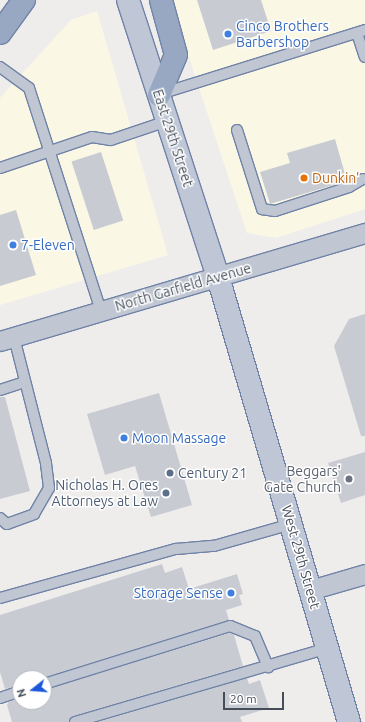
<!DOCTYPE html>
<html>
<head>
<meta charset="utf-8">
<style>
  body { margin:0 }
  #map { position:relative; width:365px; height:722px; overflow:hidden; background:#efedec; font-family:Ubuntu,sans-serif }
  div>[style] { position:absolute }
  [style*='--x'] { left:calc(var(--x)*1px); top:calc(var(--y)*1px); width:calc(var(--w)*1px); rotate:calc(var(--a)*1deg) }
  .commercial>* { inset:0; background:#fbf7e5 }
  .building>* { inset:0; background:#c9cbd2; transform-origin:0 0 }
  .roads { filter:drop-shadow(1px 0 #7083a7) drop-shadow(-1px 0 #7083a7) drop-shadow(0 1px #7083a7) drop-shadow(0 -1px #7083a7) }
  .service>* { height:10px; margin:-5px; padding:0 5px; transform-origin:5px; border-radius:5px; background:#c0c7d2 }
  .minor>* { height:19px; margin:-9.5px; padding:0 9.5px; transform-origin:9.5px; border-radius:9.5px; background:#c0c7d2 }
  .secondary>* { height:22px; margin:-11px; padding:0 11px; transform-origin:11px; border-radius:11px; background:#bfc7d6 }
  .trunk>* { height:22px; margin:-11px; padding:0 11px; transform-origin:11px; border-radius:11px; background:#98a8c3 }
  .dots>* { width:11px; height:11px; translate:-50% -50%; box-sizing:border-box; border:2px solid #fff; border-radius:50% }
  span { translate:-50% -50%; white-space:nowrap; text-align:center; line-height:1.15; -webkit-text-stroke:3px #fff; paint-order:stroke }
  .shop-label { font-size:14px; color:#366cbe }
  .left { translate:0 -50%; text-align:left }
  .right { translate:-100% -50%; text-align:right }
  .street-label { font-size:14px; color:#454d59 }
  .food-label { font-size:14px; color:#c56008 }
  .worship-label { font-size:14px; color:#5b616d }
  .service-label { font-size:14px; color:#4e5e75 }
  .north { position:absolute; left:12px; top:670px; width:40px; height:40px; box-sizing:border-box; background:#fff; border:1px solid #b5b8bd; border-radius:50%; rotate:253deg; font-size:11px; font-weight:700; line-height:16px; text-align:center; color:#454d59 }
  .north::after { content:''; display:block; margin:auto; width:14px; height:18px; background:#1c57da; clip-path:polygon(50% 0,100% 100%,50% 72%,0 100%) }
  .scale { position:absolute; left:223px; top:692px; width:61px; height:18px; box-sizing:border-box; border:2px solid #454d59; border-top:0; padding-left:5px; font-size:12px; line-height:14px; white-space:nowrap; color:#454d59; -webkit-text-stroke:3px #fff; paint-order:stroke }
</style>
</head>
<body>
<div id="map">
  <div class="commercial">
    <i style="clip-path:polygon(170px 0,365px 0,365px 209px,276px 238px,247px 233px)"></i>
    <i style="clip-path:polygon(97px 11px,168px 255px,0 305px,0 98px,71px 20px)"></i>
  </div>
  <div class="building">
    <i style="clip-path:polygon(197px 0,261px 0,271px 31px,213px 50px)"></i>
    <i style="clip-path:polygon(335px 139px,347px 181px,270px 204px,260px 172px,290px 163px,287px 153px)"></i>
    <i style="left:101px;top:152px;width:72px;height:31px;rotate:72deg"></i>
    <i style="clip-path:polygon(16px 210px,36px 275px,0 286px,0 215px)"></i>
    <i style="clip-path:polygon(365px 314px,365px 436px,361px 436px,334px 346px,349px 319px)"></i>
    <i style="clip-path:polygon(159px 393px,192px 505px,151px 517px,135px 466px,105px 475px,87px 414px)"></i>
    <i style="clip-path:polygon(0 397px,5px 397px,30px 491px,0 499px)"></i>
    <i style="clip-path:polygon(365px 452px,365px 495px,341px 503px,328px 463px)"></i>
    <i style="clip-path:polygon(162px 564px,165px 573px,182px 567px,189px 589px,237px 574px,243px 594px,239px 595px,242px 605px,226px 610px,229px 620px,42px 678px,20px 678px,20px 685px,5px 689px,0 672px,0 615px)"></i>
    <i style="clip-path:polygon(230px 633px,234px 635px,243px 666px,73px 716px,69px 722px,12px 722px,7px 705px,9px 702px,20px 698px,20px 702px,44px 702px,44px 690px)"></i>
    <i style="clip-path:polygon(247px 678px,249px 684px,260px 680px,269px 708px,240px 717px,242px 722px,98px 722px)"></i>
  </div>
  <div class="roads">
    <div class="service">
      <i style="--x:357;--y:33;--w:25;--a:72"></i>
      <i style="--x:0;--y:67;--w:36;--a:36"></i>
      <i style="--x:29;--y:88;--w:234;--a:72.1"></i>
      <i style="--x:160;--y:94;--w:215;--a:-17.3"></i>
      <i style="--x:237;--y:130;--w:83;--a:72.4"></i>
      <i style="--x:262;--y:209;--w:13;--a:9"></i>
      <i style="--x:275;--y:211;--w:78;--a:-18"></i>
      <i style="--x:349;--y:187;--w:16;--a:-30"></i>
      <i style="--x:0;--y:168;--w:97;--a:-18.6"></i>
      <i style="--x:92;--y:137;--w:19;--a:9"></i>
      <i style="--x:111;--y:140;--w:59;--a:-18.7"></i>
      <i style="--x:0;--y:390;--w:25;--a:-18"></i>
      <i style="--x:0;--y:518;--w:9;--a:41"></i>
      <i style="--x:7;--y:524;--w:29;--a:-20"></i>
      <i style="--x:34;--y:514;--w:30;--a:-60"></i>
      <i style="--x:49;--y:488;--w:25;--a:-97"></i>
      <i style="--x:46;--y:463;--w:130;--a:-104.3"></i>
      <i style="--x:0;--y:598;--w:183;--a:-15.6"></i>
      <i style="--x:176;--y:549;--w:38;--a:-5"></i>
      <i style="--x:214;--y:546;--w:80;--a:-15.9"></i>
      <i style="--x:44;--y:684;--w:195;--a:-17.3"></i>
      <i style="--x:230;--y:626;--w:27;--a:22"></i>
      <i style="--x:255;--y:636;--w:34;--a:67"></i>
      <i style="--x:0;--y:698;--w:21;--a:-19"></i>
      <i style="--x:75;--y:722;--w:264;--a:-16.3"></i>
    </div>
    <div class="minor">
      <i style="--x:0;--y:341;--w:381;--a:-16.5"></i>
      <i style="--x:310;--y:590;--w:57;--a:-16.2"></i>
    </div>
    <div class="secondary">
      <i style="--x:128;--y:0;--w:291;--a:72"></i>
      <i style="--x:218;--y:277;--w:464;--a:73.6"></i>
    </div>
    <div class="trunk">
      <i style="--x:0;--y:33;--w:41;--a:-54"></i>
      <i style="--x:159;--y:95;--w:43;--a:-67"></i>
      <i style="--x:176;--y:55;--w:57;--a:-105.3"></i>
    </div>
  </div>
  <div class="dots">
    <i style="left:228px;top:34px;background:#3f7fe0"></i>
    <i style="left:304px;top:178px;background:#e8710a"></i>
    <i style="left:13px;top:245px;background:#3f7fe0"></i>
    <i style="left:124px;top:438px;background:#3f7fe0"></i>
    <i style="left:170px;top:473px;background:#5c6f8a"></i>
    <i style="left:349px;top:479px;background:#6b7280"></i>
    <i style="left:166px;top:493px;background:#5c6f8a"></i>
    <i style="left:231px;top:593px;background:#3f7fe0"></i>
  </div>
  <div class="shop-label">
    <span class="left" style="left:236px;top:34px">Cinco Brothers<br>Barbershop</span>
    <span class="left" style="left:21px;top:245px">7-Eleven</span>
    <span class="left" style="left:132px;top:438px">Moon Massage</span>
    <span class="right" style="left:223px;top:593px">Storage Sense</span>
  </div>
  <div class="street-label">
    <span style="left:173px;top:138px;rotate:72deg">East 29th Street</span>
    <span style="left:183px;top:287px;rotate:-16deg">North Garfield Avenue</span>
    <span style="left:301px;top:557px;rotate:74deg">West 29th Street</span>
  </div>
  <div class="food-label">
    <span class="left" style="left:312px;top:178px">Dunkin'</span>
  </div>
  <div class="worship-label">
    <span class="right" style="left:341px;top:479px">Beggars'<br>Gate Church</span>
  </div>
  <div class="service-label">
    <span class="left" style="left:178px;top:473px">Century 21</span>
    <span class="right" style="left:158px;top:493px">Nicholas H. Ores<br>Attorneys at Law</span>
  </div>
  <div class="north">N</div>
  <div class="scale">20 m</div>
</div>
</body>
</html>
